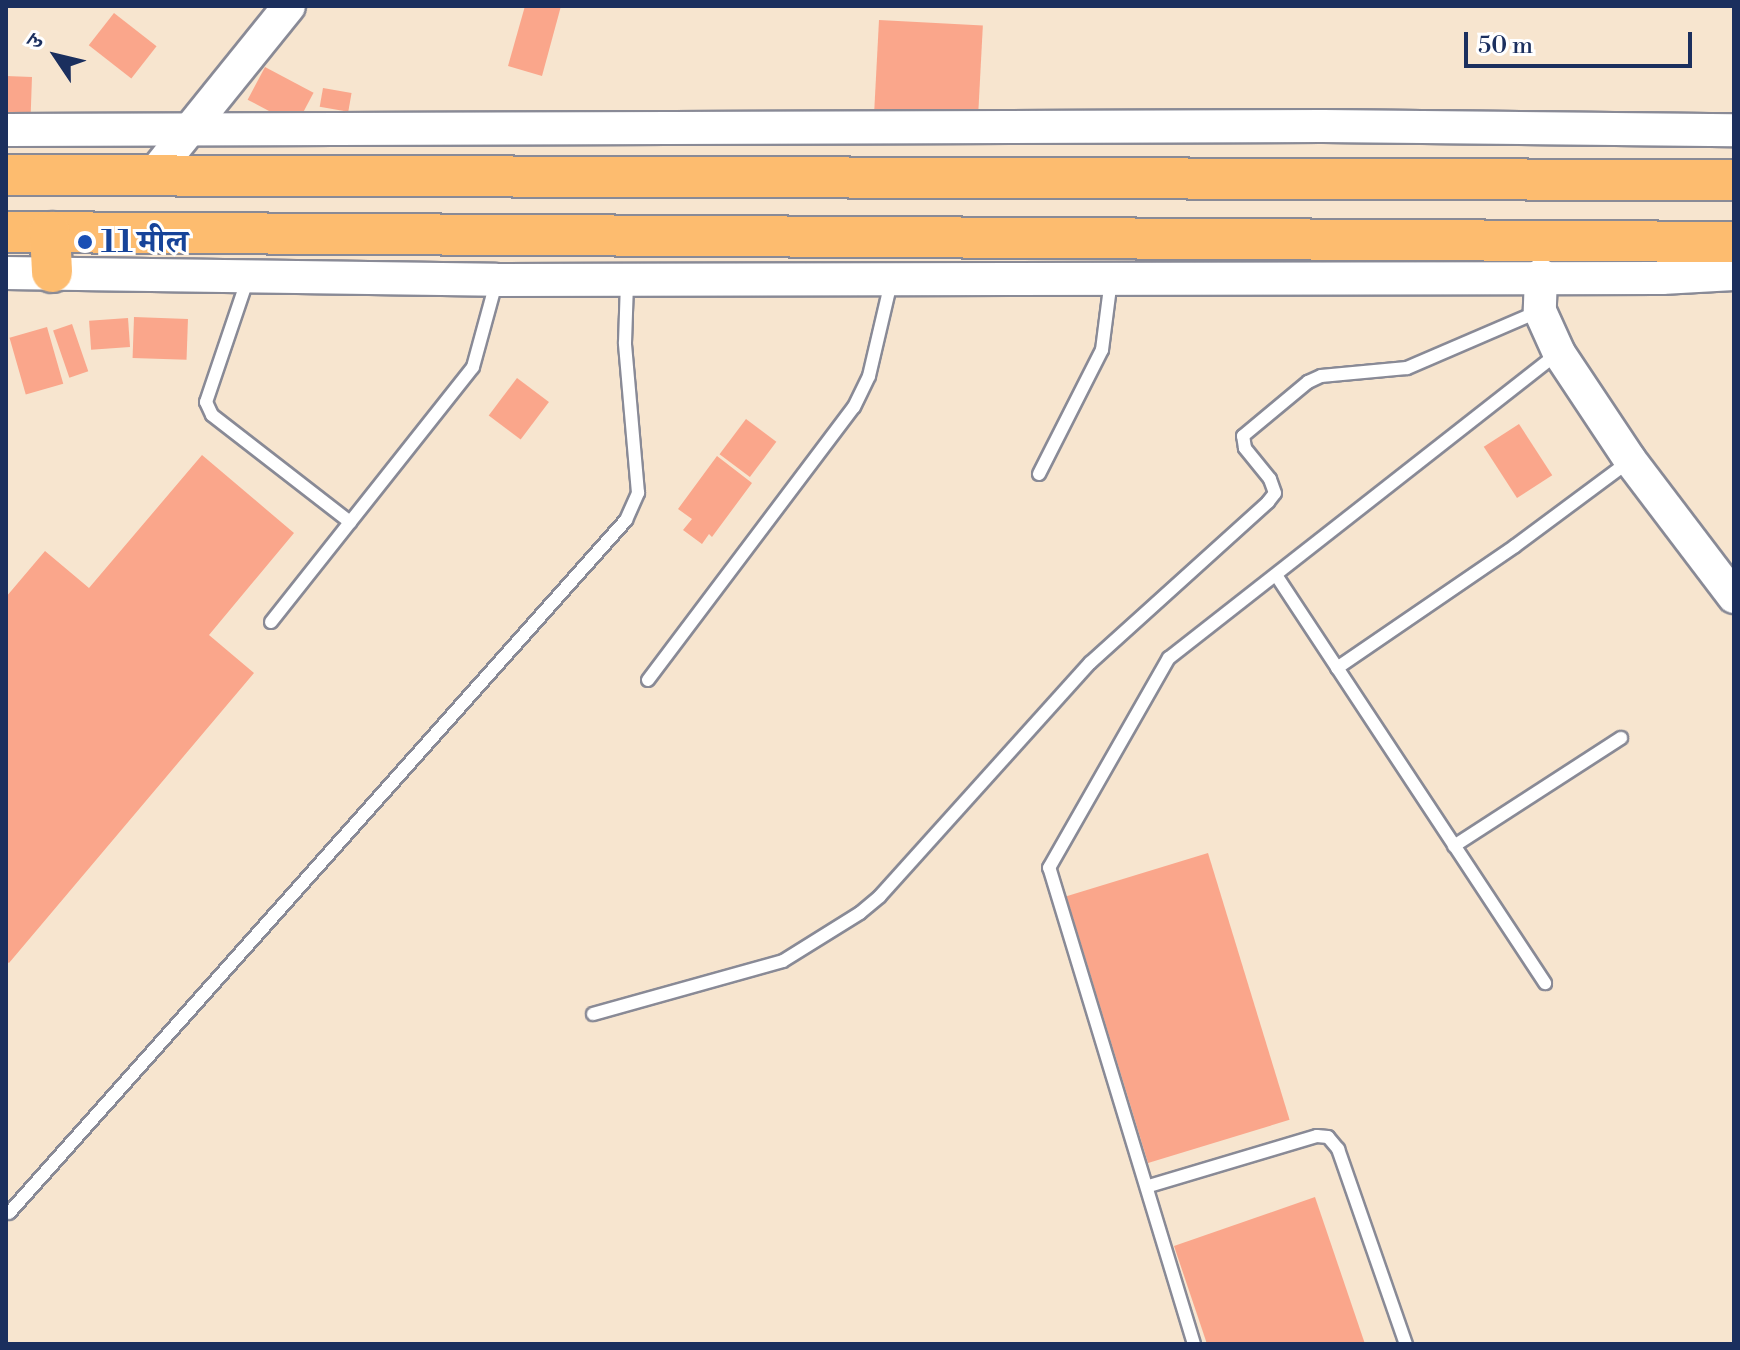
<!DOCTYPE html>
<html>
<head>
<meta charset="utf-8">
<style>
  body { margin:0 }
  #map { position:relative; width:1740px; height:1350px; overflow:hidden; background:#f7e5cf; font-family:"Libre Bodoni","Noto Serif Devanagari",serif }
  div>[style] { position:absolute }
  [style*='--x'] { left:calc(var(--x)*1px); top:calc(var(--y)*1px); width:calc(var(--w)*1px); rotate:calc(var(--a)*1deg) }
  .building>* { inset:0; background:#faa68b; transform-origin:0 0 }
  .roads { filter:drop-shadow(2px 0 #898a96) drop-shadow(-2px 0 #898a96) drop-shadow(0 2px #898a96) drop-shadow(0 -2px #898a96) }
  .service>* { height:12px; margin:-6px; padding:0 6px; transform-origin:6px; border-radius:6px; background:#fff }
  .tertiary>* { height:32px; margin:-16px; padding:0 16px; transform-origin:16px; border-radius:16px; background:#fff }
  .primary>* { height:40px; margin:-20px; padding:0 20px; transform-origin:20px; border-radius:20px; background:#fdbc6f }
  .dots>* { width:22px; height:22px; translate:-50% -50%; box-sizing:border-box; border:4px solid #fff; border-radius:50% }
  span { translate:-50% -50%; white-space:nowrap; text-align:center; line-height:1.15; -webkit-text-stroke:6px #fff; paint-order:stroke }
  .transit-label { font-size:32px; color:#164399; font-weight:700 }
  .left { translate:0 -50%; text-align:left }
  .frame { position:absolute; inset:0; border:8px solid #1b2f5e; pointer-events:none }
  .north { position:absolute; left:16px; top:16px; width:80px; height:80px; -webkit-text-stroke:6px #fff; paint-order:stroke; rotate:305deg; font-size:22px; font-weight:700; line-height:32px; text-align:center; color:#1b2f5e }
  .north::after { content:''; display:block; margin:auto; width:28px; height:36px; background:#1b2f5e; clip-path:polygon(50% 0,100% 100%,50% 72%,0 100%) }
  .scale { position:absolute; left:1464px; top:32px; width:228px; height:36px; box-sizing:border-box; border:4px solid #1b2f5e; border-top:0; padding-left:10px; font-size:24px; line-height:28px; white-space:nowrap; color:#1b2f5e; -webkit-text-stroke:6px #fff; paint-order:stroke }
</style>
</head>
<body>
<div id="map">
  <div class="building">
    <i style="clip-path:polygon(525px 6px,561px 6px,542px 76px,508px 66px)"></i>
    <i style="left:114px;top:13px;width:54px;height:41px;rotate:38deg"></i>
    <i style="left:879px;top:20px;width:104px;height:96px;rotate:3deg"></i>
    <i style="left:265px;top:67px;width:55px;height:37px;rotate:28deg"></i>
    <i style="left:6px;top:76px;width:26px;height:43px;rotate:2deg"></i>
    <i style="left:323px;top:88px;width:29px;height:19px;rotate:10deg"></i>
    <i style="left:134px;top:317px;width:54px;height:41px;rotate:2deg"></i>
    <i style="left:128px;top:318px;width:29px;height:39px;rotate:86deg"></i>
    <i style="left:72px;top:324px;width:50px;height:20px;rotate:71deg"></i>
    <i style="left:47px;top:327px;width:59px;height:39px;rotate:74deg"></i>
    <i style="left:517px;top:378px;width:40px;height:47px;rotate:37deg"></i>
    <i style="left:746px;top:419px;width:38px;height:44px;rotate:37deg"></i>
    <i style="left:1519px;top:424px;width:61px;height:42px;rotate:57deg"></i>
    <i style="clip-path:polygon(202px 455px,294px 533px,209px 635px,254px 673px,9px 963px,6px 961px,6px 597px,45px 551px,89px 588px)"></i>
    <i style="clip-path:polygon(717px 456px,752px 483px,712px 537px,709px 534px,702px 544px,683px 530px,692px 519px,678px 509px)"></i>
    <i style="left:1208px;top:853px;width:279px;height:148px;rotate:73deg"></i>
    <i style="clip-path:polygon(1315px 1197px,1365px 1344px,1207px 1344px,1174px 1246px)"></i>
  </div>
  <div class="roads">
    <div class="service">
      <i style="--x:248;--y:278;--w:131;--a:108.7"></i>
      <i style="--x:206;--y:402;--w:14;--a:65"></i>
      <i style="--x:212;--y:415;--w:175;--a:37.8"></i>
      <i style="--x:1039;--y:474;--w:139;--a:-63.1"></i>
      <i style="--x:1102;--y:350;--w:71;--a:-82.7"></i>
      <i style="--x:1276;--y:575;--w:489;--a:56.6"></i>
      <i style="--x:271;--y:622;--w:325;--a:-51.6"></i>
      <i style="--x:473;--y:367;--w:87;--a:-74.7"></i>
      <i style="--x:1337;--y:668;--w:216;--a:-34.4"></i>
      <i style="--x:1515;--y:546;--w:141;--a:-36.6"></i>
      <i style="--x:648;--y:680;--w:342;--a:-53"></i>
      <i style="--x:854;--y:407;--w:34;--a:-64"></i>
      <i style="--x:869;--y:376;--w:97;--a:-76.8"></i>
      <i style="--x:1454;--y:846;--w:199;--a:-32.9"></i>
      <i style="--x:593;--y:1014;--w:197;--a:-15.6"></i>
      <i style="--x:783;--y:961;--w:91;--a:-31.9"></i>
      <i style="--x:860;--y:913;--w:26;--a:-40"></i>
      <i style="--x:880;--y:896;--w:314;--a:-48"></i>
      <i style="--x:1090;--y:663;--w:240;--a:-42.1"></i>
      <i style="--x:1268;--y:502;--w:11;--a:-52"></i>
      <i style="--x:1275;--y:493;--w:15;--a:-110"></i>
      <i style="--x:1270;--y:479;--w:40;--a:-129"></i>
      <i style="--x:1245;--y:448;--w:12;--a:-99"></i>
      <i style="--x:1243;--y:436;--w:85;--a:-39.7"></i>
      <i style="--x:1308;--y:382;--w:14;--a:-25"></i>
      <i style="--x:1321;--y:376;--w:86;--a:-5.3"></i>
      <i style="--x:1407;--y:368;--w:142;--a:-23.3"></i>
      <i style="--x:1149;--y:1186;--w:175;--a:-16.6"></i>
      <i style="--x:1317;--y:1136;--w:11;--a:5"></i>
      <i style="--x:1328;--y:1137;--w:16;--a:50"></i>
      <i style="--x:1338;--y:1149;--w:207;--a:70.8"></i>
      <i style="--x:9;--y:1213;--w:928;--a:-48.32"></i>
      <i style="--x:626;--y:520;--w:30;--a:-66"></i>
      <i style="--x:638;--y:493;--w:151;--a:-95"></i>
      <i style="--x:625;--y:343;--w:61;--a:-88.1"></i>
      <i style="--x:1194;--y:1344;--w:498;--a:-106.9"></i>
      <i style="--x:1049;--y:868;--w:242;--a:-60.3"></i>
      <i style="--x:1169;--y:658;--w:492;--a:-38.1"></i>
    </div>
    <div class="tertiary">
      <i style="--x:6;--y:130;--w:1317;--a:-0.17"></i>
      <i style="--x:1323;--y:126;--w:411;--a:0.6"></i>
      <i style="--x:152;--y:176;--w:218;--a:-51.1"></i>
      <i style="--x:6;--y:273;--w:490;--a:0.8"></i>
      <i style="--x:496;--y:280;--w:1166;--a:-0.1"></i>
      <i style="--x:1662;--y:278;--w:72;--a:-3.2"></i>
      <i style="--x:1541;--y:275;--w:36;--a:92"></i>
      <i style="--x:1540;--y:311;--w:46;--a:65.7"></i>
      <i style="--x:1559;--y:353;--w:128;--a:56.4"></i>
      <i style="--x:1630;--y:460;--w:172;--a:52.8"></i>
    </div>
    <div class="primary">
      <i style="--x:6;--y:175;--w:1728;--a:0.17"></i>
      <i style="--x:6;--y:232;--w:1728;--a:0.33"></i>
      <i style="--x:50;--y:232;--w:40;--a:87.1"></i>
    </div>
  </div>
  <div class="dots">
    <i style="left:85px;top:242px;background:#1a4fb4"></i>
  </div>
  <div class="transit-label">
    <span class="left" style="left:101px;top:242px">11 मील</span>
  </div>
  <div class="frame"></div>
  <div class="north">उ</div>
  <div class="scale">50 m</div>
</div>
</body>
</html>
